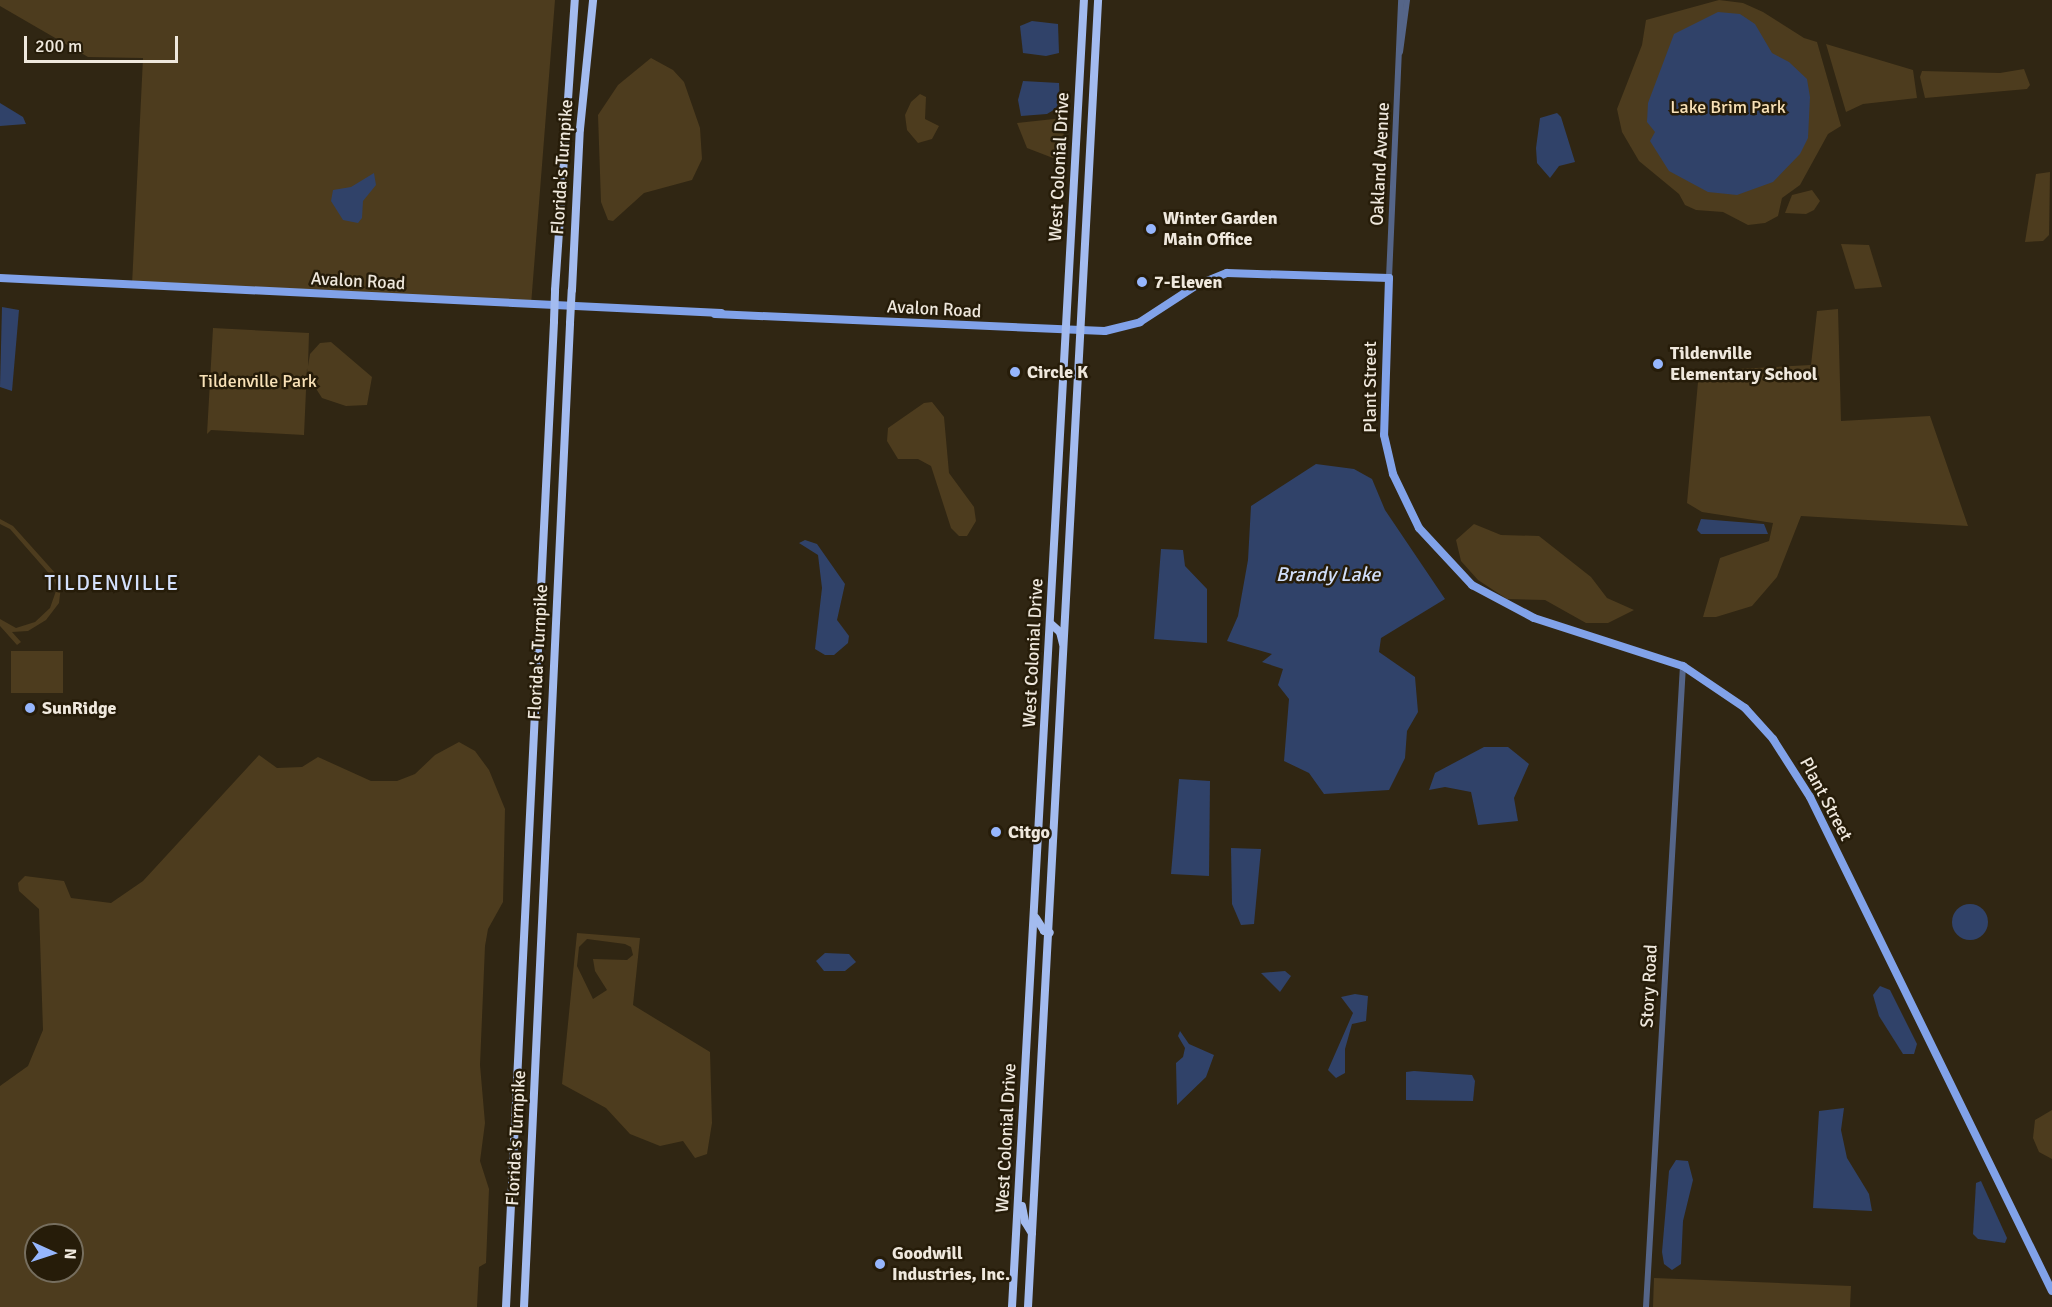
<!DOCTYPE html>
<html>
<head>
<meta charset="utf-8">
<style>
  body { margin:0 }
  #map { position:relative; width:2052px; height:1307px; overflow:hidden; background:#302613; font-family:Signika,sans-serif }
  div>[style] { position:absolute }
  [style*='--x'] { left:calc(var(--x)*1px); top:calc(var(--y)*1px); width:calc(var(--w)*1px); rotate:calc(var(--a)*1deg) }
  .green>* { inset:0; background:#4d3c1e; transform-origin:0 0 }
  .water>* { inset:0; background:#304269 }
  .round { border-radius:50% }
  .minor>* { height:6px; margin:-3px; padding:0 3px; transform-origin:3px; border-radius:3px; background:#556588 }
  .major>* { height:8px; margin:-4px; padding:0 4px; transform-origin:4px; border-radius:4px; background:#81a2e9 }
  .highway>* { height:8px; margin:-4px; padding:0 4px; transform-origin:4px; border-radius:4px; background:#a3bbef }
  .highway-bridge>* { height:8px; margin:-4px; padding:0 4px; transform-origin:4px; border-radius:4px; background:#a3bbef }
  .dots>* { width:16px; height:16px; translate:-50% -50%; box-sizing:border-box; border:3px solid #261c09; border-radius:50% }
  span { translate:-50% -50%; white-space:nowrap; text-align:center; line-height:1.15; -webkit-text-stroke:5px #261c09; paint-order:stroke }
  .park-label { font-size:18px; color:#f8e1b7 }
  .street-label { font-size:18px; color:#efe8dd }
  .poi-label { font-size:18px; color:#efe8dd; font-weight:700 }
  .left { translate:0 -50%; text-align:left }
  .water-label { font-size:20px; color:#d2dffa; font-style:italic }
  .quarter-label { font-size:21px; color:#d4e1fd; letter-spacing:1.5px }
  .north { position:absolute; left:24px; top:1223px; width:60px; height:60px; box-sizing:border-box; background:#261c09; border:2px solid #766e5e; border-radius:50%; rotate:93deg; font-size:16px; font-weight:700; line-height:24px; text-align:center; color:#efe8dd }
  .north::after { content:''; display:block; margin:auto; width:21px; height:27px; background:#96b6fd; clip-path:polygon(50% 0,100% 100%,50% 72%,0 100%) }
  .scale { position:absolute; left:24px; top:36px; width:154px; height:27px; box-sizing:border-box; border:3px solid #efe8dd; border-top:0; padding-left:8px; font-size:18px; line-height:21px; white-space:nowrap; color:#efe8dd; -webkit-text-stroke:4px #261c09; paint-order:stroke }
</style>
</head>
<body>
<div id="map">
  <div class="green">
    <i style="clip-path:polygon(0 0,555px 0,531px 305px,132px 285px,143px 58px,88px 57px,0 6px)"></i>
    <i style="clip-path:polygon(1719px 0,1743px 3px,1763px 12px,1804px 38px,1817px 42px,1841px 126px,1828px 134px,1800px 185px,1782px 198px,1778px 216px,1765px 223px,1748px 225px,1723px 212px,1696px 210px,1685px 205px,1679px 194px,1639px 161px,1622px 132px,1617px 109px,1642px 45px,1646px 20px)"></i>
    <i style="clip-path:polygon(1826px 44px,1913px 70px,1917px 98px,1863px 104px,1846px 112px)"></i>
    <i style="clip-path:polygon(651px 58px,673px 70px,684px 82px,700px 128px,702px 159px,692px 180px,644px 193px,613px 221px,608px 220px,601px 202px,598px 115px,618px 85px)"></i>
    <i style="clip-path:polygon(2024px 69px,2030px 85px,2027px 89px,1925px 98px,1920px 77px,1922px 71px,2000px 73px)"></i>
    <i style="clip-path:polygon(920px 94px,926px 97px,925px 119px,939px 126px,932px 139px,918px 143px,907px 130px,905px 115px,911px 102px)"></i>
    <i style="clip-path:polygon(1063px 118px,1064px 146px,1053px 158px,1027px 148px,1017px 123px)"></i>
    <i style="clip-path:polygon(2050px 172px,2049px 235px,2043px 241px,2025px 242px,2036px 174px)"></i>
    <i style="clip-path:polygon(1812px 190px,1820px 201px,1814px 210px,1806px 214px,1785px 213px,1792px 195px)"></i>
    <i style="clip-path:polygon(1841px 244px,1869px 245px,1882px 287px,1855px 289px)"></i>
    <i style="clip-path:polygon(1838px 309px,1841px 421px,1930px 416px,1968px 526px,1801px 516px,1777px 577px,1752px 606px,1716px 617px,1703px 617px,1720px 558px,1769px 541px,1773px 523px,1702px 512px,1687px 503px,1699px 371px,1811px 365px,1817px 311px)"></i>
    <i style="clip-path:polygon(213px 328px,309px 333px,308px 366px,310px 354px,320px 343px,331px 342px,372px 377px,367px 405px,346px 406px,322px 398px,308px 376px,307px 368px,304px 435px,211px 430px,207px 434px)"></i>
    <i style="clip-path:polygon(932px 402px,944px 417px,949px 473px,974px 507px,976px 521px,967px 536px,959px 536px,951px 528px,931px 466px,918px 459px,898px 459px,887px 441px,888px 428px,924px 403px)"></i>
    <i style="clip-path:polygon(0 519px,13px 526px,56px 574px,61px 586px,59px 603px,46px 620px,28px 631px,12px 632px,21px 642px,17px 645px,0 626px,0 619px,16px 628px,35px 622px,50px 608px,57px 588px,53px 578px,10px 529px,0 524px)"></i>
    <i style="clip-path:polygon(1474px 524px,1501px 535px,1539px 536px,1591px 577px,1607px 598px,1634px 610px,1608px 623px,1586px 623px,1545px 600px,1507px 599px,1478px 580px,1461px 561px,1456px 540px)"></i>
    <i style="left:11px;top:651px;width:52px;height:42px"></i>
    <i style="clip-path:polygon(evenodd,459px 742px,475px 751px,489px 770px,505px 809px,503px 902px,488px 929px,485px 946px,480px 1065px,485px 1123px,480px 1161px,489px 1189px,486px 1263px,479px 1267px,477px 1307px,0 1307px,0 1086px,28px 1066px,43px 1030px,39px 909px,19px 891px,18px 883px,25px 876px,64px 881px,71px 898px,111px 903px,143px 881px,259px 755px,277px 768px,302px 767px,318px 757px,371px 781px,397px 781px,415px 774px,435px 755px,459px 742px,36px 1235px,72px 1235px,72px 1271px,36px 1271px,36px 1235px)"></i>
    <i style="clip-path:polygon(evenodd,577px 933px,640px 938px,633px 1005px,710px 1052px,712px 1123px,707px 1154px,695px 1158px,683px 1141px,660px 1146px,630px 1134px,606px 1108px,562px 1084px,577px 933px,587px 939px,625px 944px,631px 947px,633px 955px,627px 960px,593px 959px,595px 971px,607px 990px,593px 999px,577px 966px,579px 947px,587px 939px)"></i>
    <i style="clip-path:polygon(2052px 1110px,2052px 1159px,2039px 1152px,2033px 1138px,2035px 1120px)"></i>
    <i style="clip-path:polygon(1654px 1278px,1851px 1286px,1850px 1307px,1653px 1307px)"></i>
  </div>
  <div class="water">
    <i style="clip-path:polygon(1718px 12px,1740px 14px,1755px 24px,1772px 53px,1789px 62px,1807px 79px,1810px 97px,1808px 138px,1800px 154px,1773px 182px,1737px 195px,1708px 192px,1669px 171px,1650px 141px,1655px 132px,1647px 122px,1648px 103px,1674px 34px)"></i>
    <i style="clip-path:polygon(1032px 21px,1058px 24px,1059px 53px,1046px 56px,1023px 53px,1020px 26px)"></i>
    <i style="clip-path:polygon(1023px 81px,1059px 83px,1060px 106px,1047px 114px,1021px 116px,1018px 100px)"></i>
    <i style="clip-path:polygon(0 103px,23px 117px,26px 124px,0 126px)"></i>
    <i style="clip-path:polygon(1557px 113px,1561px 117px,1575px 162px,1559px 166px,1550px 178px,1537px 163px,1536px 148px,1540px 118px)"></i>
    <i style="clip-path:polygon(374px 173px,376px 185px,363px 201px,362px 218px,358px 223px,343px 220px,331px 201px,333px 190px,351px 187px)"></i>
    <i style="clip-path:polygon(2px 307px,19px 310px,12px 391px,0 387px)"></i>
    <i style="clip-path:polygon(1316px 464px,1354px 469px,1372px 479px,1385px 510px,1445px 599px,1381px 638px,1379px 652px,1415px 677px,1418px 712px,1407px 731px,1405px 758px,1389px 790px,1324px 794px,1309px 773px,1284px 761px,1289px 699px,1278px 685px,1283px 669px,1262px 662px,1272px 654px,1227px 641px,1238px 616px,1248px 560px,1251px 506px)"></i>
    <i style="clip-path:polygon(1701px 519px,1764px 524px,1768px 534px,1701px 534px,1697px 530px)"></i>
    <i style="clip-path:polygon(805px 540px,817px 544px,845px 584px,837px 620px,849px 636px,848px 643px,834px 655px,825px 655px,815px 649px,822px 588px,818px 555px,799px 543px)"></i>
    <i style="clip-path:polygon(1161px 549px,1183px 550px,1185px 566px,1207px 589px,1207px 643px,1154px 639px)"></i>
    <i style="clip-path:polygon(1484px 747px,1508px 747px,1529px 764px,1514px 798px,1518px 821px,1478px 825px,1471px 792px,1445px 787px,1429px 790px,1435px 773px)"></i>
    <i style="clip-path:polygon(1179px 779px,1210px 781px,1209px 876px,1171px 874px)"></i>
    <i style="clip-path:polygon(1231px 848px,1261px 849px,1254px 924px,1241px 925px,1232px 904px)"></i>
    <i class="round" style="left:1952px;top:904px;width:36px;height:36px"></i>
    <i style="clip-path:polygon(825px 953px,849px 954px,856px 962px,845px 971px,824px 971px,816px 961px)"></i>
    <i style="clip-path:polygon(1285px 971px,1291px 976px,1280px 992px,1261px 973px)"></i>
    <i style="clip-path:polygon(1880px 986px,1890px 990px,1917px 1044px,1914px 1054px,1903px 1054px,1879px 1016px,1873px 995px)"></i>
    <i style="clip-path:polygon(1355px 994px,1368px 996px,1366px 1021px,1352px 1024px,1345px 1049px,1345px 1073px,1336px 1078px,1328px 1070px,1353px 1013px,1341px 997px)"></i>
    <i style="clip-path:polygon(1180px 1031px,1189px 1044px,1214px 1055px,1206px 1077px,1177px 1105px,1176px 1063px,1183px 1057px,1185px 1048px,1178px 1036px)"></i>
    <i style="clip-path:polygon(1414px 1071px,1472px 1075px,1475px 1081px,1473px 1101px,1406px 1100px,1406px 1072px)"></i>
    <i style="clip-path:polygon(1844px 1108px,1841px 1130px,1847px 1158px,1869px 1194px,1872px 1211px,1813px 1208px,1819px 1111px)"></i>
    <i style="clip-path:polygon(1676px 1160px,1688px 1161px,1693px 1180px,1683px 1221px,1681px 1264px,1672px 1270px,1664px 1264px,1662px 1252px,1669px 1171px)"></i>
    <i style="clip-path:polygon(1981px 1181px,2007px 1238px,2005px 1243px,1978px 1239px,1973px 1234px,1976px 1183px)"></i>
  </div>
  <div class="minor">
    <i style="--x:1400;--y:52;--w:52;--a:-82.3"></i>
    <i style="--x:1389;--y:278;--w:278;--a:-87.5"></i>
    <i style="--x:1646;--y:1307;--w:642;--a:-86.7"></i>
  </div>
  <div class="major">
    <i style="--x:0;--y:278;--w:722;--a:2.78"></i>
    <i style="--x:715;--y:314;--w:390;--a:2.5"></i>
    <i style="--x:1105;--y:331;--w:36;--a:-14"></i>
    <i style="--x:1140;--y:322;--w:68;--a:-33"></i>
    <i style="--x:1197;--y:285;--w:32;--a:-22"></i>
    <i style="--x:1227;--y:273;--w:162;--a:1.8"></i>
    <i style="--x:1389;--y:278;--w:157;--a:91.8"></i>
    <i style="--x:1384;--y:435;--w:40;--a:77"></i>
    <i style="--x:1393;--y:474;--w:60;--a:64.3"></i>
    <i style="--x:1419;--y:528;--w:78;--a:47.1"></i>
    <i style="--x:1472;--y:585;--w:70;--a:28"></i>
    <i style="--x:1534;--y:618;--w:157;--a:17.9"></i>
    <i style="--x:1683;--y:666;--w:75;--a:34.1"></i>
    <i style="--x:1745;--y:708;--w:42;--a:47.9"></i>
    <i style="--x:1773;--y:739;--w:69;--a:57.5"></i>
    <i style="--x:1810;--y:797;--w:550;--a:63.9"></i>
  </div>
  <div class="highway">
    <i style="--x:555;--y:290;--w:291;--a:-86.1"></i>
    <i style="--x:572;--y:290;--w:161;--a:-87.2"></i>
    <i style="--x:580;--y:129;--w:130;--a:-84.2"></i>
    <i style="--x:1051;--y:624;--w:12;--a:42"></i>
    <i style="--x:1060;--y:632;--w:12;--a:76"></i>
    <i style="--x:1036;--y:918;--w:15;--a:58"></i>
    <i style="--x:1044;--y:931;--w:6;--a:18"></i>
    <i style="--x:1022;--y:1206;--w:16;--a:79"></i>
    <i style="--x:1025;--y:1222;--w:13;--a:58"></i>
    <i style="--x:506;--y:1307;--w:987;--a:-87.21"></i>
    <i style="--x:524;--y:1307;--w:985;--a:-87.32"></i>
    <i style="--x:1012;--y:1307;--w:1309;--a:-86.85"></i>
    <i style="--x:1028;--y:1307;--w:1309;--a:-86.93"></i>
  </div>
  <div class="highway-bridge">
    <i style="--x:554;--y:321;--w:31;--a:-88"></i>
    <i style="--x:570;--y:323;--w:33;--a:-87"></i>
  </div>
  <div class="dots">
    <i style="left:1151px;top:229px;background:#96b6fd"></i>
    <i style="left:1142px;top:282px;background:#96b6fd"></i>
    <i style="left:1658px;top:364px;background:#96b6fd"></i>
    <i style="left:1015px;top:372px;background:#96b6fd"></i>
    <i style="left:30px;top:708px;background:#96b6fd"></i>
    <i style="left:996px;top:832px;background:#96b6fd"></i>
    <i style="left:880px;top:1264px;background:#96b6fd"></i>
  </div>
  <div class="park-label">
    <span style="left:1728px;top:107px">Lake Brim Park</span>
    <span style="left:258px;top:381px">Tildenville Park</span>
  </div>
  <div class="street-label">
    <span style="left:1380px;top:164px;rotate:-87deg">Oakland Avenue</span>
    <span style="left:562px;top:167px;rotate:-86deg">Florida's Turnpike</span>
    <span style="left:1059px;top:167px;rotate:-87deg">West Colonial Drive</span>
    <span style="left:358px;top:281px;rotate:3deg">Avalon Road</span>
    <span style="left:934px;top:309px;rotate:3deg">Avalon Road</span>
    <span style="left:1370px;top:387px;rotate:-90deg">Plant Street</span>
    <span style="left:538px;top:652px;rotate:-87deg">Florida's Turnpike</span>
    <span style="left:1033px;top:653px;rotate:-87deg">West Colonial Drive</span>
    <span style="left:1826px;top:799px;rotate:62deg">Plant Street</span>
    <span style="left:1649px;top:986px;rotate:-87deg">Story Road</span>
    <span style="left:516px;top:1138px;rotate:-87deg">Florida's Turnpike</span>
    <span style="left:1006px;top:1138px;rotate:-87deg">West Colonial Drive</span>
  </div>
  <div class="poi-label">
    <span class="left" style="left:1163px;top:229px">Winter Garden<br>Main Office</span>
    <span class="left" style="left:1154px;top:282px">7-Eleven</span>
    <span class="left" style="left:1670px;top:364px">Tildenville<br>Elementary School</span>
    <span class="left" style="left:1027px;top:372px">Circle K</span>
    <span class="left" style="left:42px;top:708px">SunRidge</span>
    <span class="left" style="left:1008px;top:832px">Citgo</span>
    <span class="left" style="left:892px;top:1264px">Goodwill<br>Industries, Inc.</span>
  </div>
  <div class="water-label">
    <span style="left:1328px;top:574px">Brandy Lake</span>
  </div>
  <div class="quarter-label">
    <span style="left:112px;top:583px">TILDENVILLE</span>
  </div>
  <div class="north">N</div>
  <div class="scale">200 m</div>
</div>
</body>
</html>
